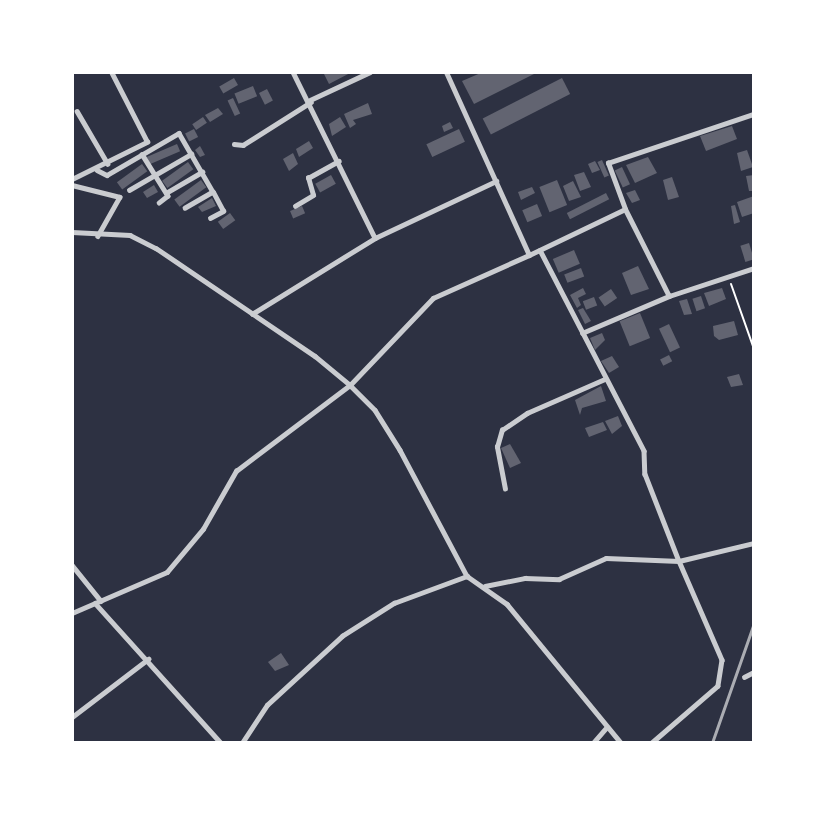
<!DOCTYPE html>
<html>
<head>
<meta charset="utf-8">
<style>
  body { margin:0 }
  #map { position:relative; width:826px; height:815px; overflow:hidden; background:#2d3142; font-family:Overpass,sans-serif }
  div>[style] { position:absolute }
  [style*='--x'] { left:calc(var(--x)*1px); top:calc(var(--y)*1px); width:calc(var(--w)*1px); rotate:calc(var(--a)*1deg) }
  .building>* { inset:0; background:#626471; transform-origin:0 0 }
  .path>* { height:2px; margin:-1px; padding:0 1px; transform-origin:1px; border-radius:1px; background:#fff }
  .minor>* { height:4.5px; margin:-2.25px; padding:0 2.25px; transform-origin:2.25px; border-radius:2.25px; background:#caccd0 }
  .tertiary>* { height:5px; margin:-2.5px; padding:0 2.5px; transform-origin:2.5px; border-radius:2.5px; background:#caccd0 }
  .rail>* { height:2.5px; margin:-1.25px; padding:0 1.25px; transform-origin:1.25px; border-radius:1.25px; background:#abadb3 }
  span { translate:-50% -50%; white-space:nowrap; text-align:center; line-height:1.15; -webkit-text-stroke:7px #fff; paint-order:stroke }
  .frame { position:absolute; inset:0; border:74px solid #fff; pointer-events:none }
</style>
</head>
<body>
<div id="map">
  <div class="building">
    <i style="clip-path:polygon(323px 72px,352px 72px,329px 84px)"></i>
    <i style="clip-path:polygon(483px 72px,538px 72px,474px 104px,462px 81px)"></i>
    <i style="left:234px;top:78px;width:8px;height:17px;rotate:60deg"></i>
    <i style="left:562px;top:78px;width:18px;height:89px;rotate:63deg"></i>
    <i style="left:253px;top:86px;width:11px;height:20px;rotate:68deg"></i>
    <i style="left:267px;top:89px;width:13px;height:9px;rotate:63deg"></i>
    <i style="left:233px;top:98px;width:17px;height:6px;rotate:65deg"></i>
    <i style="clip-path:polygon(368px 103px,372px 114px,353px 120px,356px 124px,350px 128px,344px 114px)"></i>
    <i style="clip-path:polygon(218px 108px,223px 114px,210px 122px,205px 115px)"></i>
    <i style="left:203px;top:117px;width:7px;height:13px;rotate:56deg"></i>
    <i style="clip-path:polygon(340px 117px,346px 127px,332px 136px,329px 124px)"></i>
    <i style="clip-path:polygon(450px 122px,453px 128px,444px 132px,442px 126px)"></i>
    <i style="clip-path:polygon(732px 126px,737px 139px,706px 151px,700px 136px)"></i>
    <i style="left:194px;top:129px;width:9px;height:10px;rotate:63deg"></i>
    <i style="left:459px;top:129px;width:14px;height:36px;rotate:65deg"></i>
    <i style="clip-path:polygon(309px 141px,313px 148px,299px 157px,296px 149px)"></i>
    <i style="left:177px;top:144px;width:8px;height:33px;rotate:67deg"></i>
    <i style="clip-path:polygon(200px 146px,205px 155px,200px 157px,195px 150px)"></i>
    <i style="clip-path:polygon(747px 150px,753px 167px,741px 171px,737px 153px)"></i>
    <i style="clip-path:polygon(293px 153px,298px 164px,289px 171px,283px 159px)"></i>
    <i style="clip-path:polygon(648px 157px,657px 173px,635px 183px,626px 165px)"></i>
    <i style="left:602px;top:160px;width:17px;height:5px;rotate:66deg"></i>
    <i style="clip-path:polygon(595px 161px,600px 170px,592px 173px,588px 164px)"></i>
    <i style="left:188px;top:162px;width:9px;height:32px;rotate:54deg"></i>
    <i style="left:142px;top:164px;width:9px;height:31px;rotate:54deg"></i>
    <i style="left:622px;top:167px;width:19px;height:8px;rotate:65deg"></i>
    <i style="clip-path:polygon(584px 172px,591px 187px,580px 191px,574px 175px)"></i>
    <i style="left:331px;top:175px;width:10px;height:18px;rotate:61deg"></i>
    <i style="clip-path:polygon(754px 175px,754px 191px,749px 191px,746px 176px)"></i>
    <i style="clip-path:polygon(672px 177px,679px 197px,668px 200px,663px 180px)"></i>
    <i style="left:201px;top:180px;width:9px;height:33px;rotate:54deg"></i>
    <i style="left:557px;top:180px;width:27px;height:19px;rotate:68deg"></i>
    <i style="clip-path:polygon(573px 181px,581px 197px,569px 201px,563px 186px)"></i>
    <i style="clip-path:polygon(154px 185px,158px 192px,147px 198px,143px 192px)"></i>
    <i style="clip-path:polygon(532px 187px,535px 193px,521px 200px,518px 192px)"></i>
    <i style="clip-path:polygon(635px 190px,640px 200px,632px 203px,626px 193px)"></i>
    <i style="left:606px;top:193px;width:7px;height:44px;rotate:63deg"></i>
    <i style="clip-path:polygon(754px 196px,754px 213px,742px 217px,737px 202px)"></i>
    <i style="clip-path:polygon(212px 198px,216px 206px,202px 212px,198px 207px)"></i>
    <i style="left:537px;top:204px;width:13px;height:16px;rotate:67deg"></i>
    <i style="clip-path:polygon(735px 205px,740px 222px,734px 224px,731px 206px)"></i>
    <i style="left:302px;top:206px;width:8px;height:13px;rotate:67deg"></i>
    <i style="left:230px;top:213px;width:9px;height:15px;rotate:54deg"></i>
    <i style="left:749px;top:243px;width:17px;height:9px;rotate:73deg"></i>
    <i style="left:574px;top:250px;width:15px;height:23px;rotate:67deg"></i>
    <i style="clip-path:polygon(638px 266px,649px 289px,631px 295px,622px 273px)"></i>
    <i style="left:581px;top:268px;width:9px;height:18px;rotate:69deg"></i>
    <i style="clip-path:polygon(583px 288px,586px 294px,578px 298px,581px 305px,577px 308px,570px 295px)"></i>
    <i style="clip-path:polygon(722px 288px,726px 299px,709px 306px,704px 293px)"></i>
    <i style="left:611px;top:289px;width:11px;height:15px;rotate:56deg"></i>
    <i style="left:701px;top:296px;width:13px;height:9px;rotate:72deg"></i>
    <i style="left:594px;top:297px;width:9px;height:12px;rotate:69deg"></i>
    <i style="clip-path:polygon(687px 299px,692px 314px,684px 315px,679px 301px)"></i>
    <i style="clip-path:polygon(583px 308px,591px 321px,585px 324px,578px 310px)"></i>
    <i style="left:640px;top:313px;width:27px;height:22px;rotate:68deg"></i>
    <i style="clip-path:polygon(734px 321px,738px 335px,719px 340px,714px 336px,713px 326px)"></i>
    <i style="left:669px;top:324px;width:26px;height:11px;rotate:65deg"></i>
    <i style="clip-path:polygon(602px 333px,605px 340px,595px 350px,590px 338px)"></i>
    <i style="left:669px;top:355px;width:7px;height:10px;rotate:63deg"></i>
    <i style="clip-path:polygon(612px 356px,619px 367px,609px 373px,601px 361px)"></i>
    <i style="clip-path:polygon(739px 374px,743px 385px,731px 387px,727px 377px)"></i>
    <i style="clip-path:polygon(601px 386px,606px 401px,582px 408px,580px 415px,575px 400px)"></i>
    <i style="clip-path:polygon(618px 416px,622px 426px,612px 434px,605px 421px)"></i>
    <i style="clip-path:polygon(603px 422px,607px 430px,589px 437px,585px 428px)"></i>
    <i style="clip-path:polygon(510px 444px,521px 463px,510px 468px,501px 448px)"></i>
    <i style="clip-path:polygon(281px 653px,289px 665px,275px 671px,268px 662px)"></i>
  </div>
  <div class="path">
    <i style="--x:731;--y:284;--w:69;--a:70.5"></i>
  </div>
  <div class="minor">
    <i style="--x:293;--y:72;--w:185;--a:63.7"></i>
    <i style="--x:310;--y:100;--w:66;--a:-25"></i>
    <i style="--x:77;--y:111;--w:61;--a:59.7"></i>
    <i style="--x:234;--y:144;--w:9;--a:6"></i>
    <i style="--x:243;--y:145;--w:80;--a:-32.3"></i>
    <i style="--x:142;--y:154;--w:49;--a:58.2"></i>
    <i style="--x:168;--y:196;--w:11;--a:142"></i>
    <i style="--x:97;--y:170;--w:11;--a:27"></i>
    <i style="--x:107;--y:175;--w:83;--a:-30.3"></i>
    <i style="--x:179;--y:133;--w:68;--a:60"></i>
    <i style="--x:213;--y:192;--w:32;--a:150"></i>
    <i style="--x:72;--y:179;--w:84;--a:-26.3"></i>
    <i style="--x:147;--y:142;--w:79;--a:-117.2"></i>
    <i style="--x:72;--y:185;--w:49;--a:14"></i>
    <i style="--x:120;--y:197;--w:45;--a:119.4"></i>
    <i style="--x:129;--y:190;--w:72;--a:-30.1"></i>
    <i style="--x:166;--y:193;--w:42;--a:-30.3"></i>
    <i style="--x:295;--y:206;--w:21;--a:-31"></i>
    <i style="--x:313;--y:195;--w:18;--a:-106"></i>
    <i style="--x:308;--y:178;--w:35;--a:-29"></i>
    <i style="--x:625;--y:209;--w:49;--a:-110.3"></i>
    <i style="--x:608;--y:163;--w:154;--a:-18.6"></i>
    <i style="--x:210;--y:218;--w:15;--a:-28"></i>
    <i style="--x:223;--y:211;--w:21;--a:-118"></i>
    <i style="--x:72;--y:232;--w:58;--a:3"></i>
    <i style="--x:130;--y:235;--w:29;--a:27"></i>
    <i style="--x:156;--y:248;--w:192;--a:34.2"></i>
    <i style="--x:315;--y:356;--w:45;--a:39.6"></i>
    <i style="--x:350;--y:385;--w:35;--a:45"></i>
    <i style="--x:375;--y:410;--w:47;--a:58"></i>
    <i style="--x:400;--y:450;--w:143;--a:62"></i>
    <i style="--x:467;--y:576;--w:49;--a:35"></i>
    <i style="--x:507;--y:604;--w:180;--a:50.6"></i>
    <i style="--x:540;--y:250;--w:226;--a:62.6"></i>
    <i style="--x:644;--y:451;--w:23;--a:88"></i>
    <i style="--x:645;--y:474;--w:93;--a:68.7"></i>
    <i style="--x:679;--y:561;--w:77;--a:-13.5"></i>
    <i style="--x:252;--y:314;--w:145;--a:-31.7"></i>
    <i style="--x:375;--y:238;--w:134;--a:-25.2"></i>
    <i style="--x:582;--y:333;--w:95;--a:-23"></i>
    <i style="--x:505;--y:489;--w:43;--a:-100.8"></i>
    <i style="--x:497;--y:447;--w:18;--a:-74"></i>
    <i style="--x:502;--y:430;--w:30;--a:-34"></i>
    <i style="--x:527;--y:413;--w:85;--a:-23.6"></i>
    <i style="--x:72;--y:565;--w:46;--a:51.1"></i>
    <i style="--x:485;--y:586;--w:41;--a:-11.3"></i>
    <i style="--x:525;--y:578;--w:34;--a:2"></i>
    <i style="--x:559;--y:579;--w:51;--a:-24.1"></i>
    <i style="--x:606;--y:558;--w:73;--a:2.4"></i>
    <i style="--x:679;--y:561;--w:108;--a:66.5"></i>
    <i style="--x:722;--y:660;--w:26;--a:99"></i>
    <i style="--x:718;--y:686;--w:87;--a:139.2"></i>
    <i style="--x:95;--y:603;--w:188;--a:48"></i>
    <i style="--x:72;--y:613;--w:103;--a:-23.3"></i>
    <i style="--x:167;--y:572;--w:56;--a:-50.1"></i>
    <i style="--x:203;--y:529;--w:67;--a:-60.4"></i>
    <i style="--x:236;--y:471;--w:143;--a:-37"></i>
    <i style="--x:350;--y:385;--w:120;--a:-46.3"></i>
    <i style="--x:433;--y:298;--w:105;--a:-24.1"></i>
    <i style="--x:744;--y:677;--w:11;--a:-27"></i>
    <i style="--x:72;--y:717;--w:96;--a:-37.3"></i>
    <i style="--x:242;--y:743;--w:45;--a:-56.7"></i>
    <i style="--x:267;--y:705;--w:102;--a:-42.6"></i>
    <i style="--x:342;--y:636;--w:62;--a:-32.4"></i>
    <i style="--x:394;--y:603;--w:78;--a:-20.3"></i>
    <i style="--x:593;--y:743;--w:20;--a:-49"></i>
  </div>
  <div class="tertiary">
    <i style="--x:446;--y:72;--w:201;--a:65.6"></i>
    <i style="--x:529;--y:255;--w:106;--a:-25.6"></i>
    <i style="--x:625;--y:209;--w:97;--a:63.2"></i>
    <i style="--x:669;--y:296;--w:89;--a:-18.2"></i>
  </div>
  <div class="rail">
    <i style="--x:712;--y:743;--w:127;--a:-70.7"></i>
  </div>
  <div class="frame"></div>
</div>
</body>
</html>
